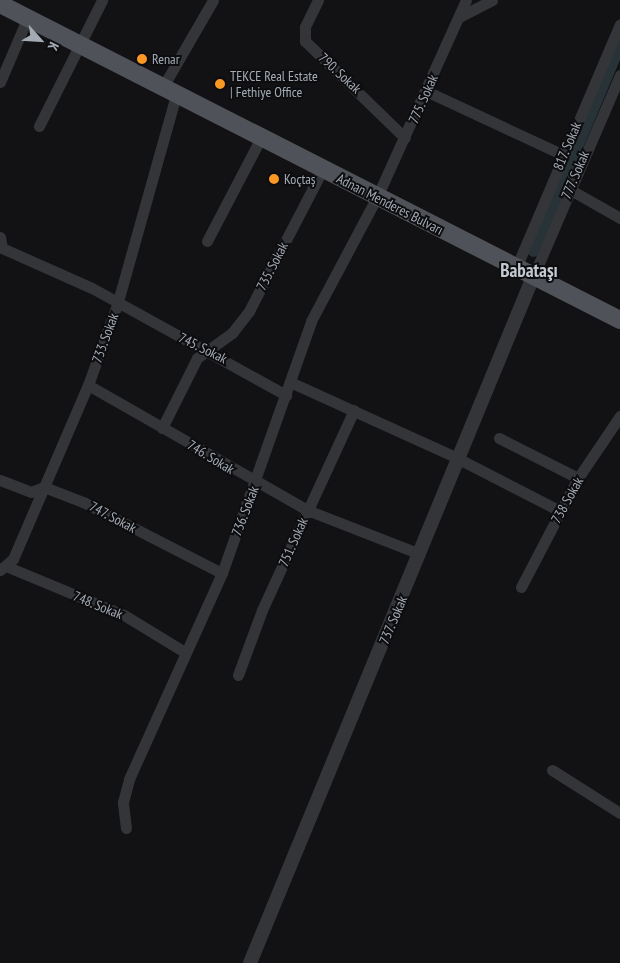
<!DOCTYPE html>
<html>
<head>
<meta charset="utf-8">
<style>
  body { margin:0 }
  #map { position:relative; width:620px; height:963px; overflow:hidden; background:#121214; font-family:"PT Sans Narrow",sans-serif }
  div>[style] { position:absolute }
  [style*='--x'] { left:calc(var(--x)*1px); top:calc(var(--y)*1px); width:calc(var(--w)*1px); rotate:calc(var(--a)*1deg) }
  .canal>* { height:11px; margin:-5.5px; padding:0 5.5px; transform-origin:5.5px; border-radius:5.5px; background:#283338 }
  .minor>* { height:11px; margin:-5.5px; padding:0 5.5px; transform-origin:5.5px; border-radius:5.5px; background:#333539 }
  .tertiary>* { height:14px; margin:-7px; padding:0 7px; transform-origin:7px; border-radius:7px; background:#333539 }
  .primary>* { height:18px; margin:-9px; padding:0 9px; transform-origin:9px; border-radius:9px; background:#4f5258 }
  .dots>* { width:14px; height:14px; translate:-50% -50%; box-sizing:border-box; border:2px solid #0d0d0f; border-radius:50% }
  span { translate:-50% -50%; white-space:nowrap; text-align:center; line-height:1.15; -webkit-text-stroke:4px #0d0d0f; paint-order:stroke }
  .poi-label { font-size:14px; color:#a3abb5 }
  .left { translate:0 -50%; text-align:left }
  .street-label { font-size:14px; color:#a3abb5 }
  .district-label { font-size:19px; color:#c4c9d1; font-weight:700 }
  .north { position:absolute; left:15px; top:15px; width:50px; height:50px; -webkit-text-stroke:4px #0d0d0f; paint-order:stroke; rotate:116deg; font-size:14px; font-weight:700; line-height:20px; text-align:center; color:#a3abb5 }
  .north::after { content:''; display:block; margin:auto; width:18px; height:22px; background:#a3abb5; clip-path:polygon(50% 0,100% 100%,50% 72%,0 100%) }
</style>
</head>
<body>
<div id="map">
  <div class="canal">
    <i style="--x:533;--y:251;--w:225;--a:-67.2"></i>
  </div>
  <div class="minor">
    <i style="--x:318;--y:0;--w:30;--a:116"></i>
    <i style="--x:305;--y:27;--w:14;--a:90"></i>
    <i style="--x:305;--y:41;--w:139;--a:44.1"></i>
    <i style="--x:459;--y:17;--w:37;--a:-27"></i>
    <i style="--x:0;--y:82;--w:69;--a:-66.8"></i>
    <i style="--x:164;--y:85;--w:98;--a:-60"></i>
    <i style="--x:426;--y:91;--w:151;--a:25"></i>
    <i style="--x:39;--y:126;--w:141;--a:-63.4"></i>
    <i style="--x:569;--y:189;--w:59;--a:29.6"></i>
    <i style="--x:0;--y:237;--w:11;--a:80"></i>
    <i style="--x:2;--y:248;--w:98;--a:24"></i>
    <i style="--x:92;--y:288;--w:222;--a:28.9"></i>
    <i style="--x:207;--y:241;--w:119;--a:-62.4"></i>
    <i style="--x:516;--y:268;--w:265;--a:-66.9"></i>
    <i style="--x:533;--y:277;--w:220;--a:-66.7"></i>
    <i style="--x:290;--y:382;--w:181;--a:24.4"></i>
    <i style="--x:455;--y:457;--w:118;--a:27.2"></i>
    <i style="--x:88;--y:385;--w:252;--a:29.7"></i>
    <i style="--x:307;--y:510;--w:121;--a:21.3"></i>
    <i style="--x:162;--y:428;--w:78;--a:-63.4"></i>
    <i style="--x:197;--y:358;--w:43;--a:-35.5"></i>
    <i style="--x:232;--y:333;--w:28;--a:-52"></i>
    <i style="--x:249;--y:311;--w:160;--a:-62.5"></i>
    <i style="--x:499;--y:438;--w:89;--a:26.9"></i>
    <i style="--x:0;--y:480;--w:33;--a:21"></i>
    <i style="--x:31;--y:492;--w:14;--a:-21"></i>
    <i style="--x:44;--y:487;--w:42;--a:21"></i>
    <i style="--x:83;--y:502;--w:156;--a:27.1"></i>
    <i style="--x:8;--y:567;--w:126;--a:22.5"></i>
    <i style="--x:124;--y:615;--w:69;--a:31.4"></i>
    <i style="--x:0;--y:570;--w:17;--a:-40"></i>
    <i style="--x:13;--y:559;--w:189;--a:-66.7"></i>
    <i style="--x:88;--y:385;--w:85;--a:-70.1"></i>
    <i style="--x:117;--y:305;--w:222;--a:-74.3"></i>
    <i style="--x:521;--y:587;--w:123;--a:-62.4"></i>
    <i style="--x:578;--y:478;--w:75;--a:-55.9"></i>
    <i style="--x:238;--y:675;--w:69;--a:-69.7"></i>
    <i style="--x:262;--y:610;--w:220;--a:-65.3"></i>
    <i style="--x:552;--y:770;--w:80;--a:32.3"></i>
    <i style="--x:126;--y:828;--w:26;--a:-97"></i>
    <i style="--x:123;--y:802;--w:24;--a:-75"></i>
    <i style="--x:129;--y:779;--w:226;--a:-65.7"></i>
    <i style="--x:222;--y:573;--w:267;--a:-70.5"></i>
    <i style="--x:311;--y:321;--w:140;--a:-62"></i>
    <i style="--x:377;--y:197;--w:216;--a:-65.7"></i>
  </div>
  <div class="tertiary">
    <i style="--x:250;--y:963;--w:742;--a:-67.58"></i>
  </div>
  <div class="primary">
    <i style="--x:0;--y:4;--w:696;--a:27.01"></i>
  </div>
  <div class="dots">
    <i style="left:142px;top:59px;background:#fb9723"></i>
    <i style="left:220px;top:84px;background:#fb9723"></i>
    <i style="left:274px;top:179px;background:#fb9723"></i>
  </div>
  <div class="poi-label">
    <span class="left" style="left:152px;top:59px">Renar</span>
    <span class="left" style="left:230px;top:84px">TEKCE Real Estate<br>| Fethiye Office</span>
    <span class="left" style="left:284px;top:179px">Koçtaş</span>
  </div>
  <div class="street-label">
    <span style="left:340px;top:73px;rotate:43deg">790. Sokak</span>
    <span style="left:423px;top:99px;rotate:-66deg">775. Sokak</span>
    <span style="left:567px;top:146px;rotate:-67deg">817. Sokak</span>
    <span style="left:575px;top:175px;rotate:-67deg">777. Sokak</span>
    <span style="left:390px;top:204px;rotate:27deg">Adnan Menderes Bulvarı</span>
    <span style="left:272px;top:266px;rotate:-63deg">735. Sokak</span>
    <span style="left:105px;top:338px;rotate:-70deg">733. Sokak</span>
    <span style="left:203px;top:348px;rotate:26deg">745. Sokak</span>
    <span style="left:211px;top:457px;rotate:31deg">746. Sokak</span>
    <span style="left:567px;top:500px;rotate:-61deg">738 Sokak</span>
    <span style="left:245px;top:511px;rotate:-69deg">736. Sokak</span>
    <span style="left:113px;top:517px;rotate:28deg">747. Sokak</span>
    <span style="left:293px;top:542px;rotate:-66deg">751. Sokak</span>
    <span style="left:98px;top:605px;rotate:22deg">748. Sokak</span>
    <span style="left:393px;top:620px;rotate:-67deg">737. Sokak</span>
  </div>
  <div class="district-label">
    <span style="left:529px;top:271px">Babataşı</span>
  </div>
  <div class="north">K</div>
</div>
</body>
</html>
